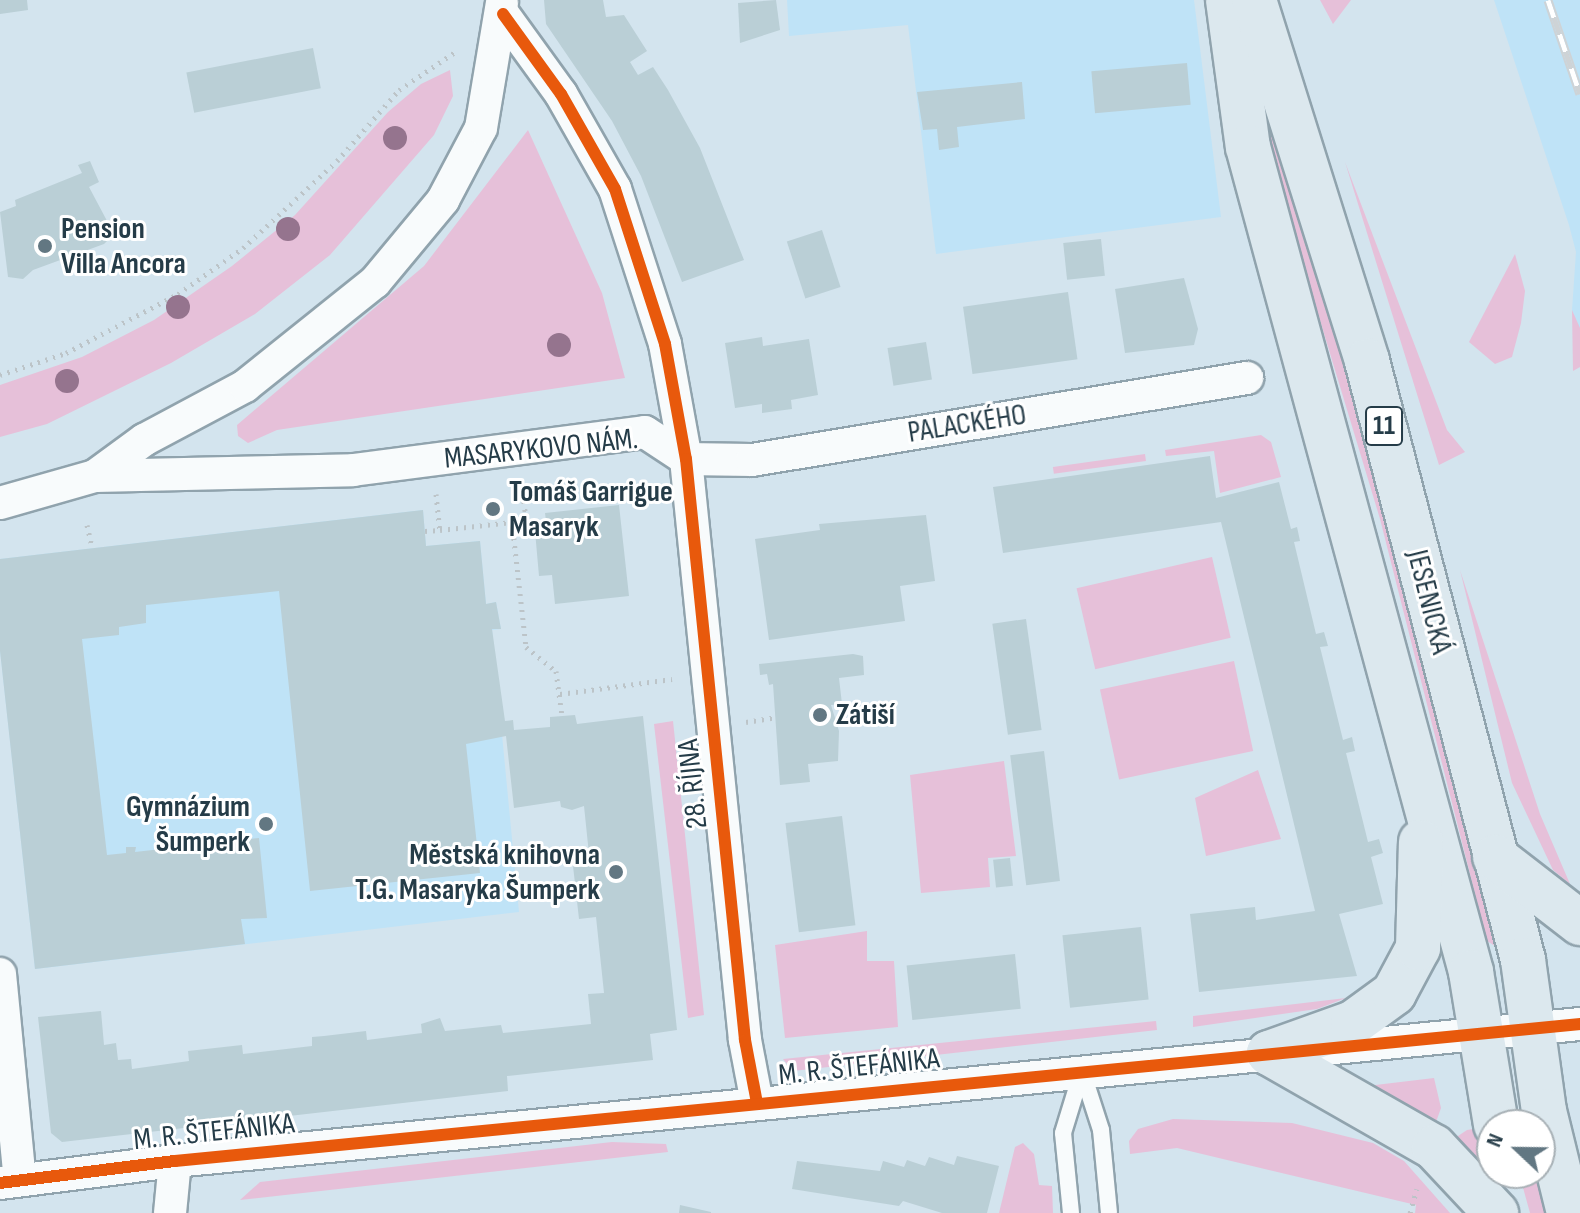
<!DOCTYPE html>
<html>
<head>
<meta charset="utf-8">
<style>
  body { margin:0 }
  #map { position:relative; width:1580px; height:1213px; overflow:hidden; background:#d3e4ee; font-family:"Sofia Sans Condensed",sans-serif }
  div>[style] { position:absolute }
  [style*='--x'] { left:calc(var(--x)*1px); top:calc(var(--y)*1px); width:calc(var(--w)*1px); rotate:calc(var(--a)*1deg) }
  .built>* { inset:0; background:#bfe3f7 }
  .green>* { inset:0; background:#e6c0d9; transform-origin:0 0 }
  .building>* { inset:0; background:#bacfd6; transform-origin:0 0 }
  .path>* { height:5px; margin-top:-2.5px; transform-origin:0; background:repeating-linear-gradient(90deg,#bcc4c8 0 2px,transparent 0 8px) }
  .roads { filter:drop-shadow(2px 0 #90a3ad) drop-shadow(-2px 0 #90a3ad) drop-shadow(0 2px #90a3ad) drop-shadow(0 -2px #90a3ad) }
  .service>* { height:16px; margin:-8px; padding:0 8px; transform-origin:8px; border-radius:8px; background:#f8fbfc }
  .minor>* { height:32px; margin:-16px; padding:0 16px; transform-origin:16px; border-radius:16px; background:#f8fbfc }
  .primary>* { height:44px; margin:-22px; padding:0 22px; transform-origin:22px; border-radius:22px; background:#dce8ee }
  .rail>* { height:9px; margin-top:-4.5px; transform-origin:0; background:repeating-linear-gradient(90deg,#fff 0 18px,#ced3d6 0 36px); box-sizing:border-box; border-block:2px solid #ced3d6 }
  .cycleway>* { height:12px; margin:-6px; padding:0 6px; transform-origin:6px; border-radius:6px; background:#e8590c }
  .trees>* { width:24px; height:24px; margin:-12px; border-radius:50%; background:#95748e }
  .dots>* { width:22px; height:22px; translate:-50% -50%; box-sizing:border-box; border:4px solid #fff; border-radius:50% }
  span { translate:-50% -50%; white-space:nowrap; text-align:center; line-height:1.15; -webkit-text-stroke:6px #fff; paint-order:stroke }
  .shield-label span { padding:2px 6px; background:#fff; border:2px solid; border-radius:6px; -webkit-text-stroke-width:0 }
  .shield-label { font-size:28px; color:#253c48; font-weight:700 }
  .poi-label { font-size:30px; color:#253c48; font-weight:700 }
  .left { translate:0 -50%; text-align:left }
  .right { translate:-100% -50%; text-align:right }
  .street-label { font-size:30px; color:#253c48 }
  .north { position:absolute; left:1476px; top:1109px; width:80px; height:80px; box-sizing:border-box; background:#fff; border:2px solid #a8b1b6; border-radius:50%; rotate:292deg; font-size:22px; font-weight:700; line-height:32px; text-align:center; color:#253c48 }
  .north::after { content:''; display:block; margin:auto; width:28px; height:36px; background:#627782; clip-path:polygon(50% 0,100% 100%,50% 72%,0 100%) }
</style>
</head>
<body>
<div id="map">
  <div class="built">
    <i style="clip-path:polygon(787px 0,1194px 0,1221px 217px,936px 254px,908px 25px,789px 36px)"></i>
    <i style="clip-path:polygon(1494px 0,1580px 0,1580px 332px,1572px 310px,1576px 252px,1569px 225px)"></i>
    <i style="clip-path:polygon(423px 510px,426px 546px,480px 541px,486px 604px,496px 602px,501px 629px,492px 630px,519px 912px,35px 969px,0 650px,0 559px)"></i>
  </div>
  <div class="green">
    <i style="clip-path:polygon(1320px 0,1351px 0,1333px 24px)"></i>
    <i style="clip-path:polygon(1250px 33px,1340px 315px,1499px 939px,1495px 946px,1487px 941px,1380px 519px,1262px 128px)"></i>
    <i style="clip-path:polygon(450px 70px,453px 96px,434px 135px,330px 255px,255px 314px,171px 363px,47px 424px,0 437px,0 385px,82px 357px,154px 320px,232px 266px,295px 215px,388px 112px,421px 84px)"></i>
    <i style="clip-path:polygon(528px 130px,602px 293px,625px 378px,277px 430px,248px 443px,238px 436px,237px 425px,424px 266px)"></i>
    <i style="clip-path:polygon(1345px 162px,1447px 430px,1465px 452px,1439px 465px)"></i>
    <i style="clip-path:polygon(1515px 254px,1525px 291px,1521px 323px,1512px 357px,1495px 364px,1469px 342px)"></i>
    <i style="clip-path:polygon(1572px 310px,1580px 328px,1580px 367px,1573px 371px)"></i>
    <i style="clip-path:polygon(1261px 435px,1271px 442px,1281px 477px,1220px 493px,1214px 451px,1166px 456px,1165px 450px)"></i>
    <i style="left:1145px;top:454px;width:7px;height:93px;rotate:82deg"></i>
    <i style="left:1212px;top:557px;width:83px;height:139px;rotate:77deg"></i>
    <i style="clip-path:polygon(1460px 570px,1540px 814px,1570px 884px,1553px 870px,1512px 783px)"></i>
    <i style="left:1234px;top:661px;width:92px;height:137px;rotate:78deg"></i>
    <i style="clip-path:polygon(673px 721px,704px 1015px,688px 1018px,654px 724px)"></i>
    <i style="clip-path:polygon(1004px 761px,1016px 856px,988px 858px,990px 887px,921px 893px,910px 775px)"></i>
    <i style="clip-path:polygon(1258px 770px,1281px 839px,1206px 856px,1195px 798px)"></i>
    <i style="clip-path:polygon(867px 931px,867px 961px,894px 961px,898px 1027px,785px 1038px,775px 945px)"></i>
    <i style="clip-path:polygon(1346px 998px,1317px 1009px,1193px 1027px,1193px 1016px)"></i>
    <i style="clip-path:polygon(1156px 1021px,1157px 1030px,793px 1071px,783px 1059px)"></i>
    <i style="clip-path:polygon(1434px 1078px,1441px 1108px,1436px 1122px,1367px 1086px)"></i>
    <i style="clip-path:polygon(1173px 1119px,1292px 1123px,1373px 1143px,1404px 1161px,1450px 1213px,1415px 1213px,1416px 1205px,1177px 1148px,1130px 1154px,1129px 1141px,1138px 1129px)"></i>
    <i style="clip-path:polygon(1485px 1127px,1493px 1183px,1452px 1140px,1467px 1130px)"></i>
    <i style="clip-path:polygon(612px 1142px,666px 1144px,668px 1152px,240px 1200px,260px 1182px)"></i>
    <i style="clip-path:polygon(1023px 1143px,1034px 1154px,1039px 1185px,1052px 1186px,1053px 1213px,999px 1213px,1015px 1147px)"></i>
    <i style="clip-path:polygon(1519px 1173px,1535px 1173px,1545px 1213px,1530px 1213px)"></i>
  </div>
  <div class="building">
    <i style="clip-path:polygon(0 0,27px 0,28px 10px,0 14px)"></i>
    <i style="clip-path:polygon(544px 0,603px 0,606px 17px,624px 15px,647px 51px,630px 62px,638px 75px,653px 67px,668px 90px,700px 148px,744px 260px,682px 282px,641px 176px,612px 121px,546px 24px)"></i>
    <i style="clip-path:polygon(776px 0,780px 30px,740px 43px,738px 3px)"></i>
    <i style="left:313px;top:48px;width:41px;height:129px;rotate:79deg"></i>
    <i style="left:1187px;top:63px;width:42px;height:96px;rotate:85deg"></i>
    <i style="clip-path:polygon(1022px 82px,1025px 119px,957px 127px,959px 147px,939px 150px,937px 129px,923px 130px,917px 92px)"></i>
    <i style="clip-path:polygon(90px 161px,99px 182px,89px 187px,114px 234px,104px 244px,33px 270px,23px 279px,8px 277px,0 212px,16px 206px,15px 200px,82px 173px,78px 165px)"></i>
    <i style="left:822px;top:230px;width:60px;height:37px;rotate:72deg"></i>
    <i style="left:1101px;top:239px;width:37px;height:38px;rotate:84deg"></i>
    <i style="clip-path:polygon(1184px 278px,1198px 329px,1194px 345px,1125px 353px,1115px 289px)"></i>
    <i style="left:1068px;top:292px;width:68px;height:106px;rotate:82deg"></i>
    <i style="clip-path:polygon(762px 337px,763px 346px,809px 339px,818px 395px,791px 400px,792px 409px,762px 413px,762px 404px,735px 408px,725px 343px)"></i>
    <i style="left:926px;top:342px;width:38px;height:39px;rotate:81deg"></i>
    <i style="clip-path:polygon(1210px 456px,1216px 498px,1279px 482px,1291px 529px,1297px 527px,1300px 541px,1294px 542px,1316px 634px,1324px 632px,1328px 646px,1320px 647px,1343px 740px,1352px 737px,1355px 751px,1346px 753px,1368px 842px,1379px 839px,1383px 853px,1371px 857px,1383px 904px,1339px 914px,1357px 976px,1199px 992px,1190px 914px,1255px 907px,1256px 920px,1315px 911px,1221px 522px,1003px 553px,993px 487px)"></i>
    <i style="clip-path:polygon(619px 505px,629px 596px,555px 604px,552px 575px,539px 576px,535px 531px,547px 529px,545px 513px)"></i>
    <i style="clip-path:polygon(423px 510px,426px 546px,480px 541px,486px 604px,496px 602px,501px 629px,492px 629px,505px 721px,513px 720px,514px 730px,550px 727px,550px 717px,575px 715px,577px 724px,643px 716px,677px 1030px,650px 1034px,653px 1060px,507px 1076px,508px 1091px,62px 1142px,51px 1133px,38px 1017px,101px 1011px,104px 1045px,116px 1043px,118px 1060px,131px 1059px,132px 1069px,189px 1061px,188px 1051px,242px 1045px,243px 1054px,312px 1046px,312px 1037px,324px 1036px,366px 1031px,367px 1040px,422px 1033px,421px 1024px,440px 1018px,445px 1031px,501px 1025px,503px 1033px,591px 1024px,588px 994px,604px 993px,596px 917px,579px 919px,573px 866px,590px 864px,584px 806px,572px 810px,561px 807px,560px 801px,514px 808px,506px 736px,466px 744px,480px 873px,310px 891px,279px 591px,146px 605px,146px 623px,119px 627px,119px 635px,82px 639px,107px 855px,126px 853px,126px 847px,136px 847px,135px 852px,197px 845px,198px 839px,207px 844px,259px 838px,267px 918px,241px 919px,245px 944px,35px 969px,0 651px,0 559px)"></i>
    <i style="clip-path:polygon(926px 515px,935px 581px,900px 586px,905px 621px,769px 640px,755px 539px,820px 530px,819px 524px)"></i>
    <i style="left:1026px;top:619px;width:112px;height:34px;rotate:82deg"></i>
    <i style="clip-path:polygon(853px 654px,863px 656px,864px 675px,839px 678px,842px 704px,831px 705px,839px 731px,838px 761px,808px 764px,810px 782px,780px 785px,773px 684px,769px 685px,767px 674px,760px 675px,759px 664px)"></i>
    <i style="left:1044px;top:751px;width:131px;height:34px;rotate:83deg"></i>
    <i style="left:842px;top:816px;width:110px;height:57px;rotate:83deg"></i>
    <i style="left:1010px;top:858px;width:28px;height:17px;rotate:84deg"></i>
    <i style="left:1141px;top:927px;width:73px;height:79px;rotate:84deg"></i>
    <i style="left:1015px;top:954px;width:55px;height:109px;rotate:84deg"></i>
    <i style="clip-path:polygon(957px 1156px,999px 1166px,987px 1213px,942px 1213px,903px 1201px,899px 1206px,792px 1189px,797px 1161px,880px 1171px,883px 1161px,904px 1167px,907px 1160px,925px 1166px,929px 1157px,954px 1165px)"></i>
    <i style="clip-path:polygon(680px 1205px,711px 1212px,711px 1213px,679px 1213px)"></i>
  </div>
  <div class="path">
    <i style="--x:0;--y:375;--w:70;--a:-18.4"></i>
    <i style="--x:66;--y:353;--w:127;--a:-27.8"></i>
    <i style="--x:178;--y:294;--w:80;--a:-35.3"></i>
    <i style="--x:243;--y:248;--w:128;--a:-42.8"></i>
    <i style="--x:337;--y:161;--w:94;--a:-48.9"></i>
    <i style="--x:399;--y:90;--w:71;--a:-34.1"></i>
    <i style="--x:436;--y:494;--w:36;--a:84"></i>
    <i style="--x:440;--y:530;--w:72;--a:-6.3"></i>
    <i style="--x:512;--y:522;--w:126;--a:83.6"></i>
    <i style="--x:526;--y:647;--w:38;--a:39"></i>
    <i style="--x:556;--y:671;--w:45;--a:82.4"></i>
    <i style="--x:512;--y:522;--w:14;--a:-12"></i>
    <i style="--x:526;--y:519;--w:32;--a:-97"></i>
    <i style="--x:87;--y:525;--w:23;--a:77"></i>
    <i style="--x:425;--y:531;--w:15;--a:-4"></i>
    <i style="--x:560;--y:694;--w:113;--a:-7.6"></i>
    <i style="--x:746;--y:722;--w:30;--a:-9"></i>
    <i style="--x:1410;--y:1213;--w:25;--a:-74"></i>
  </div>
  <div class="roads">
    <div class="service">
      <i style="--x:1082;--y:1071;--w:62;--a:72.1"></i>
      <i style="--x:1101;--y:1130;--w:83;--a:84.5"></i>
      <i style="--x:1071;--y:1213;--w:80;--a:-95.7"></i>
      <i style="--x:1063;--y:1133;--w:65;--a:-73"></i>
    </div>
    <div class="minor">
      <i style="--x:503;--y:14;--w:99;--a:54.1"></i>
      <i style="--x:561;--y:94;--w:109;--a:60.4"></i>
      <i style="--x:615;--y:189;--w:163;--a:72.1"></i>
      <i style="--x:665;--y:344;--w:117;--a:79.7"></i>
      <i style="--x:686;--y:459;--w:584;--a:84.2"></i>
      <i style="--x:745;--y:1040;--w:64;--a:79.2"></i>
      <i style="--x:686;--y:459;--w:66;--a:0.9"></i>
      <i style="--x:752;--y:460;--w:502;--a:-9.41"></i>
      <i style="--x:95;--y:476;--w:61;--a:-36.3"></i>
      <i style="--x:144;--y:440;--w:115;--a:-28.1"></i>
      <i style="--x:245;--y:386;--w:166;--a:-38.7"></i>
      <i style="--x:375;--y:282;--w:107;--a:-50.3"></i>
      <i style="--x:443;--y:200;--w:81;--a:-62.2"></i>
      <i style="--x:481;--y:128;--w:127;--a:-80.5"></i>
      <i style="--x:0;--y:503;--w:99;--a:-15.9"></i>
      <i style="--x:95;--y:476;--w:258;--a:-1.3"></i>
      <i style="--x:353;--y:470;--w:294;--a:-7.4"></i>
      <i style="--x:645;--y:432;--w:49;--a:33.4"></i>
      <i style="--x:0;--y:974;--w:207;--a:84.5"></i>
      <i style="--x:0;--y:1183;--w:176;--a:-7.2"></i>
      <i style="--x:175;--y:1161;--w:1412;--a:-5.57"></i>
      <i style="--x:170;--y:1213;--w:52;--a:-84.5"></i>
    </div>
    <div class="primary">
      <i style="--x:1228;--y:0;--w:148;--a:82.3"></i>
      <i style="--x:1248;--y:147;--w:855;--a:74.87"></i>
      <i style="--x:1471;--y:972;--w:155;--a:80.7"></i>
      <i style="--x:1254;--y:0;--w:378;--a:72.6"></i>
      <i style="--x:1367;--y:361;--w:619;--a:75.4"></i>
      <i style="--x:1523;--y:960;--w:152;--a:82.1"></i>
      <i style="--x:1544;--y:1111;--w:105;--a:76.2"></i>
      <i style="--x:1495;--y:857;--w:108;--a:37.8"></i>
      <i style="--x:1269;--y:1053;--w:89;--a:-19.7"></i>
      <i style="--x:1353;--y:1023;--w:51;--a:-36.2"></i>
      <i style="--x:1394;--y:993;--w:51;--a:-61.9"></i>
      <i style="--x:1418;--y:948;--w:106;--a:-88.4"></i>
      <i style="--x:1269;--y:1053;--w:190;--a:29.7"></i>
      <i style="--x:1434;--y:1147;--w:91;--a:46.8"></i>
    </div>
  </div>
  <div class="rail">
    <i style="--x:1548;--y:0;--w:99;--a:71.2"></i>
  </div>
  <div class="cycleway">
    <i style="--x:503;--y:14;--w:99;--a:54.1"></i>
    <i style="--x:561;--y:94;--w:109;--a:60.4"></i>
    <i style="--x:615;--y:189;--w:163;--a:72.1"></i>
    <i style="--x:665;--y:344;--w:117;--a:79.7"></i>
    <i style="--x:686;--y:459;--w:584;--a:84.2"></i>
    <i style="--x:745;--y:1040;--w:64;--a:79.2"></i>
    <i style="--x:0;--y:1183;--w:176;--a:-7.2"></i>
    <i style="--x:175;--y:1161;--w:1412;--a:-5.57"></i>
  </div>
  <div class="trees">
    <i style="left:395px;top:138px"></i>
    <i style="left:288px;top:229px"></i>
    <i style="left:178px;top:307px"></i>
    <i style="left:559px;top:345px"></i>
    <i style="left:67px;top:381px"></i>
  </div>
  <div class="dots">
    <i style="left:45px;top:246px;background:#627782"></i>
    <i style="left:493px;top:509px;background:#627782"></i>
    <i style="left:820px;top:715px;background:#627782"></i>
    <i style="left:266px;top:824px;background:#627782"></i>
    <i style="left:616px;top:872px;background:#627782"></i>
  </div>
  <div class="shield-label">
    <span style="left:1384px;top:426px">11</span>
  </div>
  <div class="poi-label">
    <span class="left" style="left:61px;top:246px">Pension<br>Villa Ancora</span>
    <span class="left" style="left:509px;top:509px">Tomáš Garrigue<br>Masaryk</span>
    <span class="left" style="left:836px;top:715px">Zátiší</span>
    <span class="right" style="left:250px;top:824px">Gymnázium<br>Šumperk</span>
    <span class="right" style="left:600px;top:872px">Městská knihovna<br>T.G. Masaryka Šumperk</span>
  </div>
  <div class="street-label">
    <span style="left:967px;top:424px;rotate:-9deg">PALACKÉHO</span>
    <span style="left:541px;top:449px;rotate:-6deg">MASARYKOVO NÁM.</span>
    <span style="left:1429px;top:602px;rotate:76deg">JESENICKÁ</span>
    <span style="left:693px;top:784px;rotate:-96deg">28. ŘÍJNA</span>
    <span style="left:859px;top:1067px;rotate:-6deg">M. R. ŠTEFÁNIKA</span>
    <span style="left:214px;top:1132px;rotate:-6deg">M. R. ŠTEFÁNIKA</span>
  </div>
  <div class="north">N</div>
</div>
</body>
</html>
